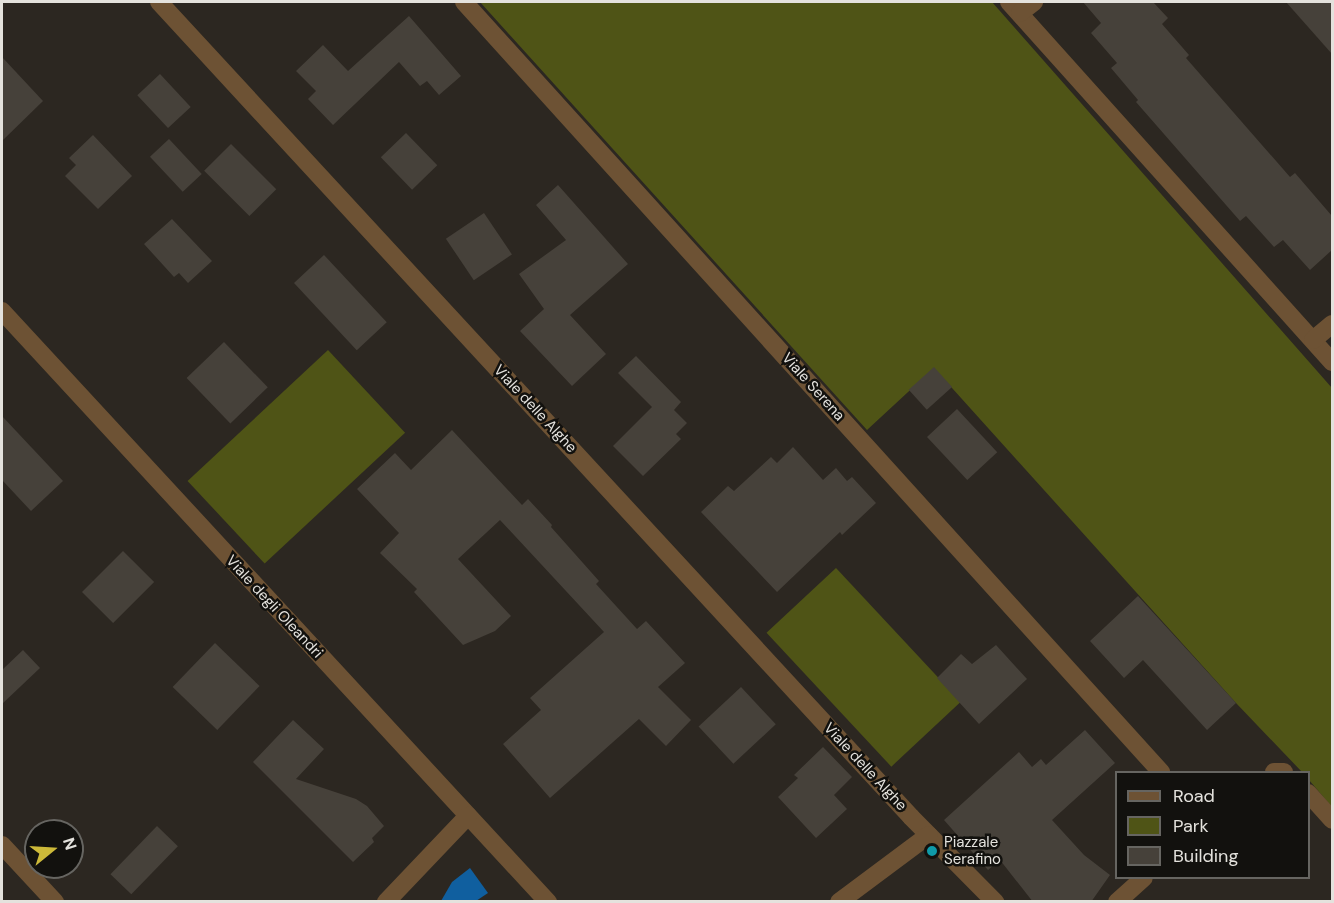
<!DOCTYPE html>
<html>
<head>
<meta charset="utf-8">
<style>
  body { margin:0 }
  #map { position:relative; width:1334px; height:903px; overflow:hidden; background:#2c2721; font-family:"DM Sans",sans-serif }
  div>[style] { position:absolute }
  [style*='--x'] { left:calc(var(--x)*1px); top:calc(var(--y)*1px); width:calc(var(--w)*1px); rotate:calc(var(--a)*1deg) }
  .green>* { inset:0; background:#4f5416; transform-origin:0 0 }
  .water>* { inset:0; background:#105f9f }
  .building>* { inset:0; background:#46413a; transform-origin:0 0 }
  .minor>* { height:18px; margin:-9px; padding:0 9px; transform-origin:9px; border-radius:9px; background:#6d5234 }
  .dots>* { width:16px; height:16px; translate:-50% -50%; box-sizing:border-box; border:3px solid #12110e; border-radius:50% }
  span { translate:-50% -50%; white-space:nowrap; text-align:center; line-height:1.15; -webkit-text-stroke:5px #12110e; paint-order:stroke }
  .street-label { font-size:15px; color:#e4e2dd }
  .poi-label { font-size:15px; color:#e4e2dd }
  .left { translate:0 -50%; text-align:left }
  .frame { position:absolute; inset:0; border:3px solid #e4e2dd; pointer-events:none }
  .legend { position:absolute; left:1115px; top:771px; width:195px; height:108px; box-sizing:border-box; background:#12110e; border:2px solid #666561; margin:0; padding:8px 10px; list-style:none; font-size:18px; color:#e4e2dd }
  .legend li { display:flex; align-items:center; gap:12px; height:30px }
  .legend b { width:30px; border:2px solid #666561 }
  .north { position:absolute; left:24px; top:819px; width:60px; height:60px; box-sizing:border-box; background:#12110e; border:2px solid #666561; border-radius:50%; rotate:72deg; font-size:16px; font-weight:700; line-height:24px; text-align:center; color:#e4e2dd }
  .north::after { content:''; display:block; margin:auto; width:21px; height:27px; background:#ccb939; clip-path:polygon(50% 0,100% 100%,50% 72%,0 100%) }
</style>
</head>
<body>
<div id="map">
  <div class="green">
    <i style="clip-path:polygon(480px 2px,992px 2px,1332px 388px,1332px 807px,1309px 780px,1308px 772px,1302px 772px,1236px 703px,934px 368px,867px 430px)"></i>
    <i style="left:328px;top:350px;width:113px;height:192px;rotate:47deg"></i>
    <i style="left:836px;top:568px;width:183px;height:95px;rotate:47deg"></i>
  </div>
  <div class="water">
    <i style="clip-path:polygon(470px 868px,488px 893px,476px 901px,441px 901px,452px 882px)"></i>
  </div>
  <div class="building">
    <i style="clip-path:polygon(1083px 2px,1153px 2px,1168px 18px,1162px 24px,1189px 55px,1186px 58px,1290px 177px,1295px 173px,1332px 216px,1332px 250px,1310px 270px,1283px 240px,1274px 247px,1246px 216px,1240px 221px,1136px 102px,1138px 100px,1111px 68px,1117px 63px,1091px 33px,1101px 23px)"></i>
    <i style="clip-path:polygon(1286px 2px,1332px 2px,1332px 54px)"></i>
    <i style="clip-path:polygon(409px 16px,461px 76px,439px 95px,427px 81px,420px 86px,399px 62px,333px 125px,308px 99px,316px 91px,296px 71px,323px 45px,348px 71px)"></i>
    <i style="clip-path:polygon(2px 57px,43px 101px,2px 141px)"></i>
    <i style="left:160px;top:74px;width:45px;height:31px;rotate:47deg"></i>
    <i style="left:406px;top:133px;width:45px;height:35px;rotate:46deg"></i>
    <i style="clip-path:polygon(93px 135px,132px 176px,98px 209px,65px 176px,76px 165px,69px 158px)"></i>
    <i style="left:169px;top:139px;width:48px;height:26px;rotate:47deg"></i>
    <i style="left:231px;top:144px;width:64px;height:38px;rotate:45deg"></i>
    <i style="clip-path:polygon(558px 185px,628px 264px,570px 315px,606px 354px,572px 386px,520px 331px,544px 309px,519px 274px,566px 240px,536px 205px)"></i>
    <i style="left:484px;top:213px;width:50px;height:46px;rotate:56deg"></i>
    <i style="clip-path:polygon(172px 219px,212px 261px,188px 283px,179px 273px,174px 277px,144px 244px)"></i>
    <i style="left:324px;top:255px;width:92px;height:41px;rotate:47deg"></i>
    <i style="left:224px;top:342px;width:63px;height:52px;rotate:46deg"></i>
    <i style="clip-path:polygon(636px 356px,681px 402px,674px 410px,687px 423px,676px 434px,681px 439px,643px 476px,613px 446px,652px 407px,618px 373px)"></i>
    <i style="left:934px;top:367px;width:27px;height:34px;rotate:48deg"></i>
    <i style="left:957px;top:409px;width:59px;height:41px;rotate:47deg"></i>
    <i style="clip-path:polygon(2px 416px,63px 481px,31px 511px,2px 480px)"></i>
    <i style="clip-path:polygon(452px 430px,522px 505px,528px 499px,552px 525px,551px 527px,599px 581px,596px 584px,637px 629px,646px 621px,685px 663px,658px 687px,691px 720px,666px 746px,639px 719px,550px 798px,503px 744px,541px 710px,530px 698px,604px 632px,500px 520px,458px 559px,511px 616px,495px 631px,463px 645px,414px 592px,417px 589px,380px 553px,399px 533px,357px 489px,395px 453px,411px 470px)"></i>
    <i style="clip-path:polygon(793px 447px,823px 480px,836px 468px,847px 481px,852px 477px,876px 503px,842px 535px,840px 532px,777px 592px,701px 512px,728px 486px,734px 491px,771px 457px,777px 463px)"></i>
    <i style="left:123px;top:551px;width:44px;height:58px;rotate:45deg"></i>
    <i style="clip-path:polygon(1138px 596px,1236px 703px,1207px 730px,1143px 660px,1124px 678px,1090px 641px)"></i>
    <i style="left:215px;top:643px;width:62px;height:61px;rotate:44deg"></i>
    <i style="clip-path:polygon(996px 645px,1027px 679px,979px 724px,937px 678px,961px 654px,972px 664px)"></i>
    <i style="clip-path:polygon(23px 650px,40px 668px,2px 704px,2px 670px)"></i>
    <i style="left:741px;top:687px;width:51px;height:58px;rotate:47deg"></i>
    <i style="clip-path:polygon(293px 720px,324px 749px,296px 779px,356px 799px,367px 806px,384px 826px,372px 838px,374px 842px,353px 862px,253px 762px)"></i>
    <i style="clip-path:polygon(1085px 730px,1115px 763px,1052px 820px,1084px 855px,1110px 875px,1091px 902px,1033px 902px,1000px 860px,988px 870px,944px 820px,1019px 752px,1032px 767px,1041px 759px,1046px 765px)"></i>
    <i style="clip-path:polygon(823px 747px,852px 777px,834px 795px,847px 809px,816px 838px,778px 797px,798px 778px,794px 775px)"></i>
    <i style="left:157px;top:826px;width:29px;height:67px;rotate:44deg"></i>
  </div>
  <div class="minor">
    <i style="--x:159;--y:2;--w:1109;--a:47.3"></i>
    <i style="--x:911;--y:817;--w:120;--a:45.3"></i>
    <i style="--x:464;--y:2;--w:1039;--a:47.85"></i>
    <i style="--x:1009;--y:2;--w:484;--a:48.1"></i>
    <i style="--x:1020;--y:13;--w:18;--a:-38"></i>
    <i style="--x:2;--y:311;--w:805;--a:47.27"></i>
    <i style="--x:1313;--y:340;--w:25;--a:-40"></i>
    <i style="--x:1274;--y:772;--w:10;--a:0"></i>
    <i style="--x:1308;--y:793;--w:36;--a:48"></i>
    <i style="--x:2;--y:845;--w:78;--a:47.1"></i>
    <i style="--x:386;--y:902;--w:119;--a:-46.4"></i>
    <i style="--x:839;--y:902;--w:112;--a:-36.7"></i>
    <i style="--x:1117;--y:902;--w:36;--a:-42"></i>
  </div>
  <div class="dots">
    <i style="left:932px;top:851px;background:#0f9aa8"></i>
  </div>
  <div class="street-label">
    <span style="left:813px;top:387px;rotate:48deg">Viale Serena</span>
    <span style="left:535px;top:409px;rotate:47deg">Viale delle Alghe</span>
    <span style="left:274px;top:607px;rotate:47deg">Viale degli Oleandri</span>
    <span style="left:865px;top:767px;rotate:47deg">Viale delle Alghe</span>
  </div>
  <div class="poi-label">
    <span class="left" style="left:944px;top:851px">Piazzale<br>Serafino</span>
  </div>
  <div class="frame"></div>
  <ul class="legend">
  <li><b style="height:8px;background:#6d5234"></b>Road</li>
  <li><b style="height:16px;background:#4f5416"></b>Park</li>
  <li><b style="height:16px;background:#46413a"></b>Building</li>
  </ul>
  <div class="north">N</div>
</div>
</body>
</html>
